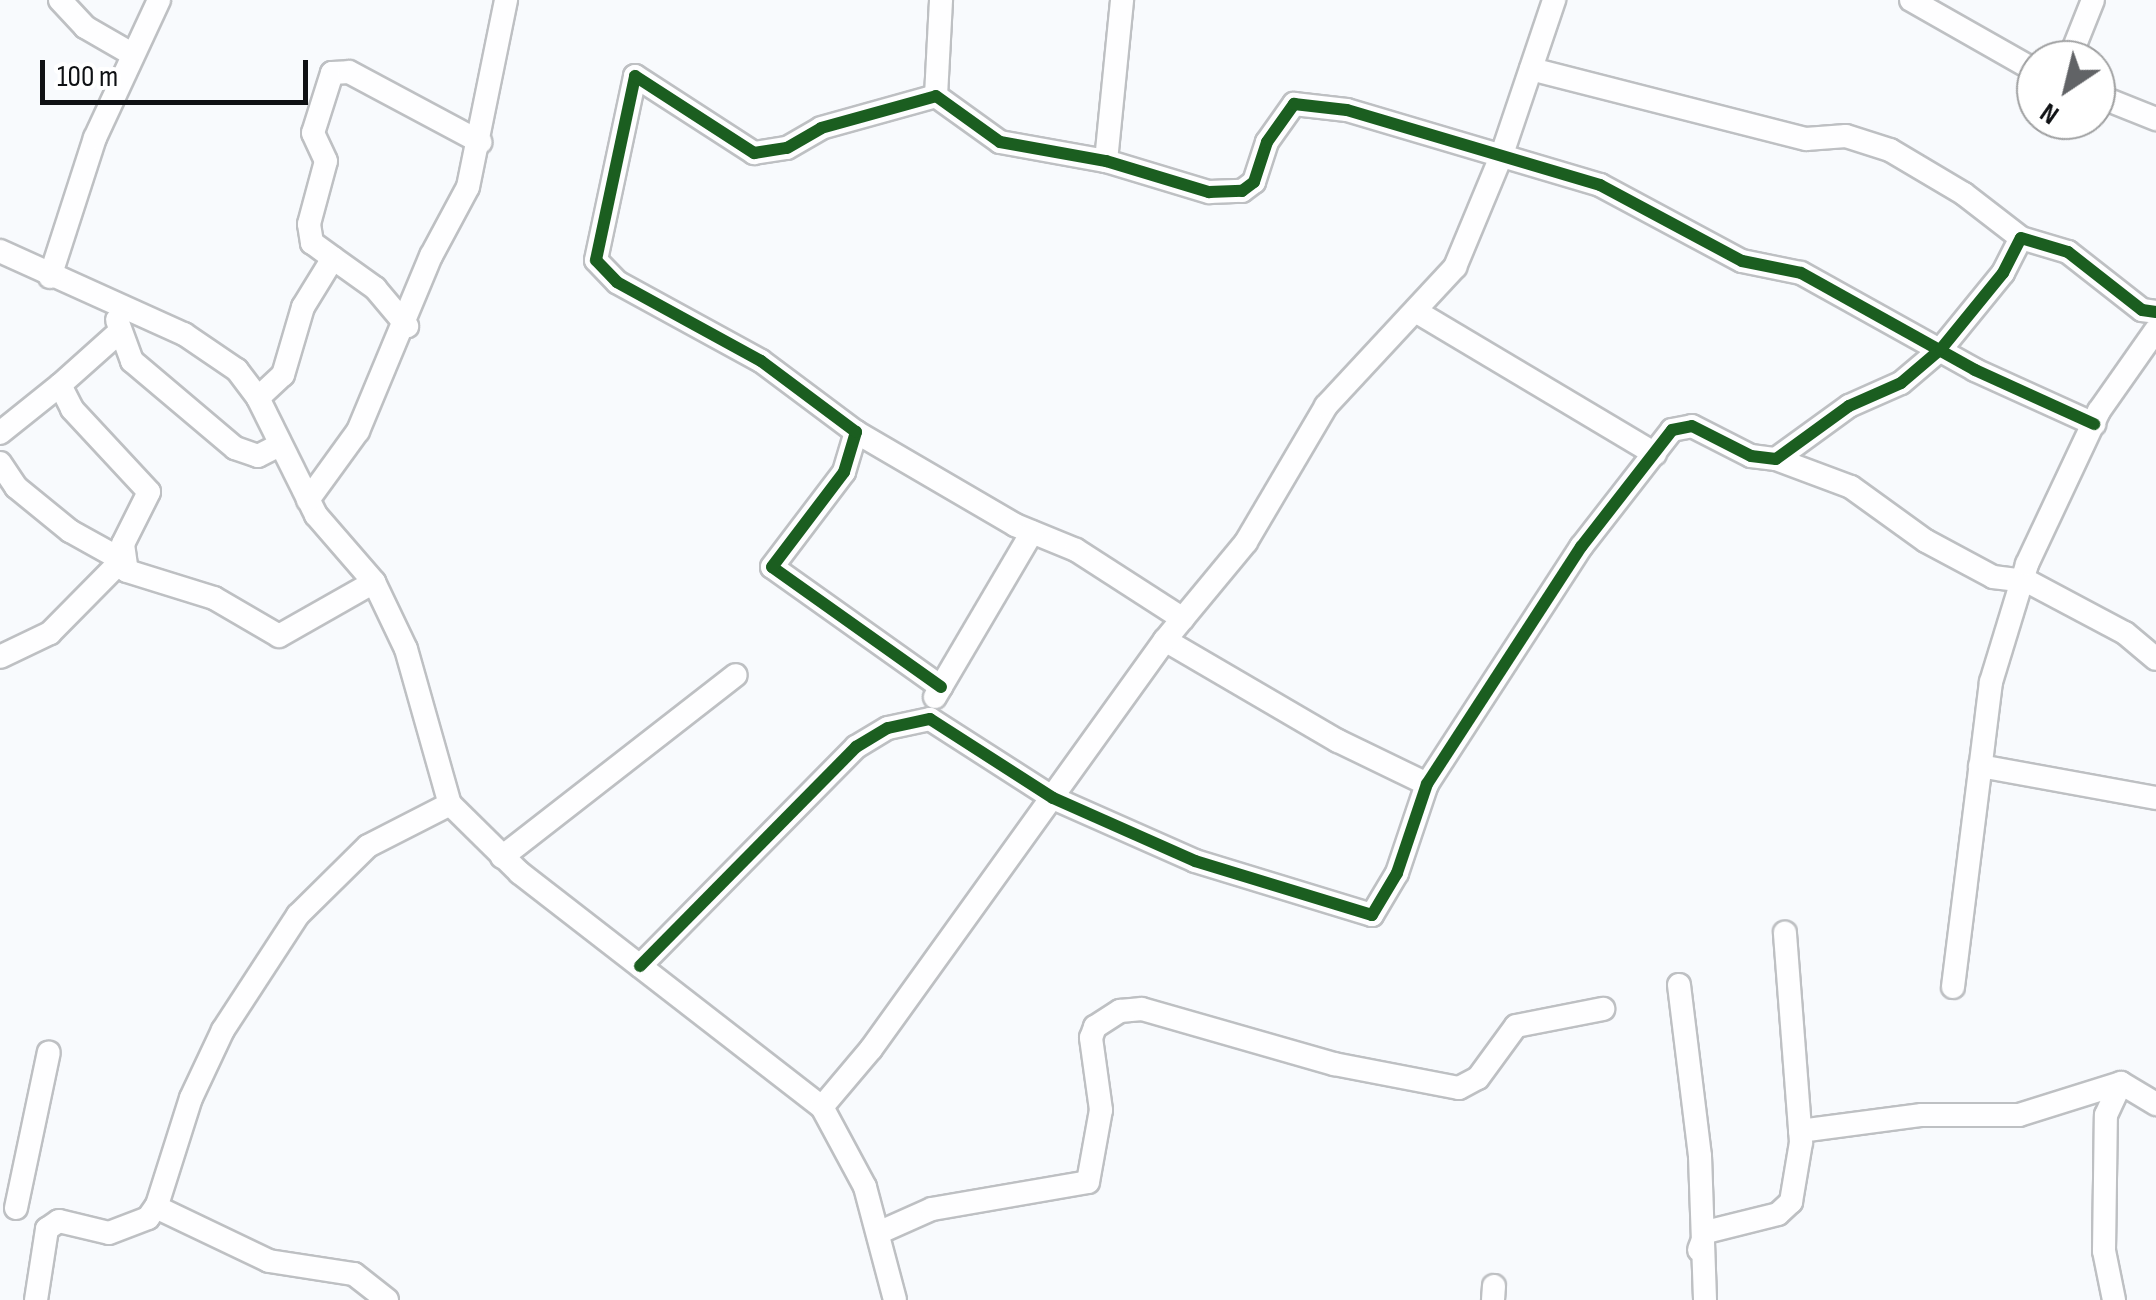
<!DOCTYPE html>
<html>
<head>
<meta charset="utf-8">
<style>
  body { margin:0 }
  #map { position:relative; width:2156px; height:1300px; overflow:hidden; background:#f8fafd; font-family:"Sofia Sans Condensed",sans-serif }
  div>[style] { position:absolute }
  [style*='--x'] { left:calc(var(--x)*1px); top:calc(var(--y)*1px); width:calc(var(--w)*1px); rotate:calc(var(--a)*1deg) }
  .roads { filter:drop-shadow(2px 0 #bec0c3) drop-shadow(-2px 0 #bec0c3) drop-shadow(0 2px #bec0c3) drop-shadow(0 -2px #bec0c3) }
  .minor>* { height:22px; margin:-11px; padding:0 11px; transform-origin:11px; border-radius:11px; background:#fefeff }
  .cycleway>* { height:12px; margin:-6px; padding:0 6px; transform-origin:6px; border-radius:6px; background:#1b5e20 }
  span { translate:-50% -50%; white-space:nowrap; text-align:center; line-height:1.15; -webkit-text-stroke:8px #fff; paint-order:stroke }
  .north { position:absolute; left:2016px; top:40px; width:100px; height:100px; box-sizing:border-box; background:#fff; border:2px solid #9fa0a1; border-radius:50%; rotate:215deg; font-size:28px; font-weight:700; line-height:40px; text-align:center; color:#0f1114 }
  .north::after { content:''; display:block; margin:auto; width:35px; height:45px; background:#616366; clip-path:polygon(50% 0,100% 100%,50% 72%,0 100%) }
  .scale { position:absolute; left:40px; top:60px; width:268px; height:45px; box-sizing:border-box; border:5px solid #0f1114; border-top:0; padding-left:12px; font-size:30px; line-height:35px; white-space:nowrap; color:#0f1114; -webkit-text-stroke:8px #fff; paint-order:stroke }
</style>
</head>
<body>
<div id="map">
  <div class="roads">
    <div class="minor">
      <i style="--x:60;--y:0;--w:37;--a:47"></i>
      <i style="--x:85;--y:27;--w:54;--a:29.9"></i>
      <i style="--x:1911;--y:0;--w:144;--a:29.6"></i>
      <i style="--x:2069;--y:60;--w:65;--a:-68.2"></i>
      <i style="--x:1531;--y:69;--w:284;--a:14.3"></i>
      <i style="--x:1806;--y:139;--w:40;--a:-4.3"></i>
      <i style="--x:1846;--y:136;--w:46;--a:17.7"></i>
      <i style="--x:1890;--y:150;--w:86;--a:30.7"></i>
      <i style="--x:1964;--y:194;--w:72;--a:37.7"></i>
      <i style="--x:2096;--y:95;--w:65;--a:21.8"></i>
      <i style="--x:936;--y:96;--w:96;--a:-87"></i>
      <i style="--x:1106;--y:161;--w:162;--a:-84.3"></i>
      <i style="--x:0;--y:251;--w:202;--a:24.3"></i>
      <i style="--x:184;--y:334;--w:64;--a:34.2"></i>
      <i style="--x:237;--y:370;--w:35;--a:53"></i>
      <i style="--x:258;--y:398;--w:131;--a:63.6"></i>
      <i style="--x:316;--y:515;--w:89;--a:49.1"></i>
      <i style="--x:374;--y:582;--w:74;--a:64.5"></i>
      <i style="--x:406;--y:649;--w:161;--a:74.2"></i>
      <i style="--x:450;--y:804;--w:98;--a:44.6"></i>
      <i style="--x:520;--y:873;--w:382;--a:37.8"></i>
      <i style="--x:822;--y:1107;--w:91;--a:61.7"></i>
      <i style="--x:865;--y:1187;--w:117;--a:75.1"></i>
      <i style="--x:333;--y:258;--w:52;--a:35.5"></i>
      <i style="--x:375;--y:288;--w:50;--a:49.9"></i>
      <i style="--x:50;--y:277;--w:146;--a:-72.1"></i>
      <i style="--x:95;--y:138;--w:152;--a:-65.1"></i>
      <i style="--x:1417;--y:312;--w:277;--a:30.8"></i>
      <i style="--x:117;--y:320;--w:44;--a:69.9"></i>
      <i style="--x:132;--y:361;--w:135;--a:40.2"></i>
      <i style="--x:235;--y:448;--w:24;--a:19"></i>
      <i style="--x:258;--y:456;--w:22;--a:-27"></i>
      <i style="--x:117;--y:334;--w:76;--a:138.2"></i>
      <i style="--x:60;--y:385;--w:27;--a:63"></i>
      <i style="--x:72;--y:409;--w:113;--a:47.1"></i>
      <i style="--x:149;--y:492;--w:58;--a:116.6"></i>
      <i style="--x:123;--y:544;--w:27;--a:82"></i>
      <i style="--x:127;--y:571;--w:91;--a:17.2"></i>
      <i style="--x:214;--y:598;--w:75;--a:30.3"></i>
      <i style="--x:279;--y:636;--w:109;--a:-29.6"></i>
      <i style="--x:258;--y:398;--w:34;--a:-43"></i>
      <i style="--x:283;--y:375;--w:71;--a:-73.6"></i>
      <i style="--x:303;--y:307;--w:57;--a:-58.5"></i>
      <i style="--x:333;--y:258;--w:26;--a:-144"></i>
      <i style="--x:312;--y:243;--w:19;--a:-99"></i>
      <i style="--x:309;--y:224;--w:65;--a:-74.9"></i>
      <i style="--x:326;--y:161;--w:31;--a:-115"></i>
      <i style="--x:313;--y:133;--w:63;--a:-72.4"></i>
      <i style="--x:332;--y:73;--w:17;--a:-3"></i>
      <i style="--x:349;--y:72;--w:149;--a:28.1"></i>
      <i style="--x:856;--y:432;--w:184;--a:30.3"></i>
      <i style="--x:1015;--y:525;--w:66;--a:22.3"></i>
      <i style="--x:1076;--y:550;--w:127;--a:32.8"></i>
      <i style="--x:0;--y:433;--w:77;--a:-38.7"></i>
      <i style="--x:1776;--y:459;--w:80;--a:20.5"></i>
      <i style="--x:1851;--y:487;--w:92;--a:35.8"></i>
      <i style="--x:1926;--y:541;--w:76;--a:28.2"></i>
      <i style="--x:1993;--y:577;--w:34;--a:7"></i>
      <i style="--x:2027;--y:581;--w:111;--a:28"></i>
      <i style="--x:2125;--y:633;--w:40;--a:40"></i>
      <i style="--x:0;--y:463;--w:29;--a:56"></i>
      <i style="--x:16;--y:487;--w:70;--a:39.2"></i>
      <i style="--x:70;--y:531;--w:60;--a:29.1"></i>
      <i style="--x:122;--y:560;--w:103;--a:134.6"></i>
      <i style="--x:50;--y:633;--w:55;--a:154.4"></i>
      <i style="--x:308;--y:500;--w:85;--a:-54.1"></i>
      <i style="--x:358;--y:431;--w:190;--a:-67.4"></i>
      <i style="--x:431;--y:256;--w:78;--a:-61.8"></i>
      <i style="--x:468;--y:187;--w:191;--a:-78.5"></i>
      <i style="--x:1165;--y:640;--w:200;--a:30.3"></i>
      <i style="--x:1338;--y:741;--w:99;--a:25.8"></i>
      <i style="--x:941;--y:687;--w:207;--a:-144.6"></i>
      <i style="--x:772;--y:567;--w:119;--a:-52.8"></i>
      <i style="--x:844;--y:472;--w:42;--a:-73.3"></i>
      <i style="--x:856;--y:432;--w:119;--a:-143.2"></i>
      <i style="--x:761;--y:361;--w:164;--a:-151.3"></i>
      <i style="--x:617;--y:282;--w:30;--a:-134"></i>
      <i style="--x:596;--y:260;--w:188;--a:-78"></i>
      <i style="--x:635;--y:76;--w:142;--a:32.9"></i>
      <i style="--x:754;--y:153;--w:33;--a:-9"></i>
      <i style="--x:787;--y:148;--w:39;--a:-30"></i>
      <i style="--x:821;--y:128;--w:119;--a:-15.5"></i>
      <i style="--x:936;--y:96;--w:79;--a:35.7"></i>
      <i style="--x:1000;--y:142;--w:108;--a:10.2"></i>
      <i style="--x:1106;--y:161;--w:108;--a:16.8"></i>
      <i style="--x:1209;--y:192;--w:33;--a:-2"></i>
      <i style="--x:1242;--y:191;--w:15;--a:-37"></i>
      <i style="--x:1254;--y:182;--w:42;--a:-72"></i>
      <i style="--x:1267;--y:142;--w:47;--a:-54.6"></i>
      <i style="--x:1294;--y:104;--w:53;--a:6.5"></i>
      <i style="--x:1347;--y:110;--w:264;--a:16.5"></i>
      <i style="--x:1600;--y:185;--w:161;--a:28.2"></i>
      <i style="--x:1742;--y:261;--w:60;--a:11.5"></i>
      <i style="--x:1801;--y:273;--w:199;--a:29.1"></i>
      <i style="--x:1975;--y:370;--w:131;--a:24.4"></i>
      <i style="--x:935;--y:697;--w:191;--a:-59.5"></i>
      <i style="--x:1980;--y:766;--w:179;--a:10.3"></i>
      <i style="--x:502;--y:857;--w:296;--a:-37.9"></i>
      <i style="--x:640;--y:966;--w:308;--a:-45.4"></i>
      <i style="--x:856;--y:747;--w:37;--a:-31"></i>
      <i style="--x:888;--y:728;--w:43;--a:-12.1"></i>
      <i style="--x:930;--y:719;--w:146;--a:32.7"></i>
      <i style="--x:1053;--y:798;--w:155;--a:23.9"></i>
      <i style="--x:1195;--y:861;--w:185;--a:17"></i>
      <i style="--x:1372;--y:915;--w:49;--a:-59.2"></i>
      <i style="--x:1397;--y:873;--w:94;--a:-71.4"></i>
      <i style="--x:1427;--y:784;--w:283;--a:-57"></i>
      <i style="--x:1581;--y:547;--w:148;--a:-52.1"></i>
      <i style="--x:1672;--y:430;--w:20;--a:-11"></i>
      <i style="--x:1692;--y:426;--w:66;--a:27"></i>
      <i style="--x:1751;--y:456;--w:25;--a:7"></i>
      <i style="--x:1776;--y:459;--w:90;--a:-36"></i>
      <i style="--x:1849;--y:406;--w:57;--a:-23.9"></i>
      <i style="--x:1901;--y:383;--w:52;--a:-40.4"></i>
      <i style="--x:1941;--y:349;--w:98;--a:-50.8"></i>
      <i style="--x:2003;--y:273;--w:39;--a:-63"></i>
      <i style="--x:2021;--y:238;--w:49;--a:16.6"></i>
      <i style="--x:2068;--y:252;--w:94;--a:38.1"></i>
      <i style="--x:2142;--y:310;--w:14;--a:8"></i>
      <i style="--x:1679;--y:985;--w:172;--a:83"></i>
      <i style="--x:1700;--y:1156;--w:144;--a:88"></i>
      <i style="--x:1953;--y:987;--w:307;--a:-82.9"></i>
      <i style="--x:1991;--y:682;--w:123;--a:-73"></i>
      <i style="--x:2027;--y:564;--w:169;--a:-64.8"></i>
      <i style="--x:2099;--y:411;--w:99;--a:-54.9"></i>
      <i style="--x:2121;--y:1083;--w:41;--a:31"></i>
      <i style="--x:822;--y:1107;--w:76;--a:-49.8"></i>
      <i style="--x:871;--y:1049;--w:504;--a:-54.29"></i>
      <i style="--x:1165;--y:640;--w:127;--a:-50.4"></i>
      <i style="--x:1246;--y:542;--w:158;--a:-59.5"></i>
      <i style="--x:1326;--y:406;--w:190;--a:-47.1"></i>
      <i style="--x:1455;--y:267;--w:122;--a:-67.4"></i>
      <i style="--x:1502;--y:154;--w:163;--a:-71.3"></i>
      <i style="--x:1800;--y:1131;--w:123;--a:-7.5"></i>
      <i style="--x:1922;--y:1115;--w:97;--a:0"></i>
      <i style="--x:2019;--y:1115;--w:107;--a:-17.4"></i>
      <i style="--x:156;--y:1207;--w:125;--a:25.5"></i>
      <i style="--x:269;--y:1261;--w:86;--a:8.7"></i>
      <i style="--x:354;--y:1274;--w:42;--a:38.2"></i>
      <i style="--x:16;--y:1208;--w:159;--a:-78.1"></i>
      <i style="--x:878;--y:1233;--w:59;--a:-24"></i>
      <i style="--x:932;--y:1209;--w:158;--a:-9.8"></i>
      <i style="--x:1088;--y:1182;--w:73;--a:-79.8"></i>
      <i style="--x:1101;--y:1110;--w:73;--a:-97.9"></i>
      <i style="--x:1091;--y:1038;--w:12;--a:-70"></i>
      <i style="--x:1095;--y:1027;--w:30;--a:-33"></i>
      <i style="--x:1120;--y:1011;--w:22;--a:-5"></i>
      <i style="--x:1142;--y:1009;--w:200;--a:16"></i>
      <i style="--x:1334;--y:1064;--w:127;--a:10.9"></i>
      <i style="--x:1459;--y:1088;--w:21;--a:-28"></i>
      <i style="--x:1478;--y:1078;--w:64;--a:-53.8"></i>
      <i style="--x:1516;--y:1026;--w:89;--a:-11.1"></i>
      <i style="--x:1699;--y:1250;--w:19;--a:-69"></i>
      <i style="--x:1706;--y:1232;--w:74;--a:-14"></i>
      <i style="--x:1778;--y:1214;--w:18;--a:-43"></i>
      <i style="--x:1791;--y:1202;--w:61;--a:-80.5"></i>
      <i style="--x:1801;--y:1142;--w:210;--a:-94.4"></i>
      <i style="--x:36;--y:1300;--w:72;--a:-81.2"></i>
      <i style="--x:47;--y:1229;--w:14;--a:-34"></i>
      <i style="--x:59;--y:1221;--w:51;--a:13.5"></i>
      <i style="--x:109;--y:1233;--w:42;--a:-21"></i>
      <i style="--x:148;--y:1218;--w:16;--a:-55"></i>
      <i style="--x:157;--y:1205;--w:112;--a:-72.4"></i>
      <i style="--x:191;--y:1098;--w:75;--a:-64.8"></i>
      <i style="--x:223;--y:1030;--w:137;--a:-56.9"></i>
      <i style="--x:298;--y:915;--w:98;--a:-44.6"></i>
      <i style="--x:368;--y:846;--w:92;--a:-27.1"></i>
      <i style="--x:1493;--y:1300;--w:14;--a:-86"></i>
      <i style="--x:2114;--y:1300;--w:50;--a:-101.5"></i>
      <i style="--x:2104;--y:1251;--w:136;--a:-89.2"></i>
      <i style="--x:2106;--y:1115;--w:35;--a:-65"></i>
    </div>
  </div>
  <div class="cycleway">
    <i style="--x:941;--y:687;--w:207;--a:-144.6"></i>
    <i style="--x:772;--y:567;--w:119;--a:-52.8"></i>
    <i style="--x:844;--y:472;--w:42;--a:-73.3"></i>
    <i style="--x:856;--y:432;--w:119;--a:-143.2"></i>
    <i style="--x:761;--y:361;--w:164;--a:-151.3"></i>
    <i style="--x:617;--y:282;--w:30;--a:-134"></i>
    <i style="--x:596;--y:260;--w:188;--a:-78"></i>
    <i style="--x:635;--y:76;--w:142;--a:32.9"></i>
    <i style="--x:754;--y:153;--w:33;--a:-9"></i>
    <i style="--x:787;--y:148;--w:39;--a:-30"></i>
    <i style="--x:821;--y:128;--w:119;--a:-15.5"></i>
    <i style="--x:936;--y:96;--w:79;--a:35.7"></i>
    <i style="--x:1000;--y:142;--w:108;--a:10.2"></i>
    <i style="--x:1106;--y:161;--w:108;--a:16.8"></i>
    <i style="--x:1209;--y:192;--w:33;--a:-2"></i>
    <i style="--x:1242;--y:191;--w:15;--a:-37"></i>
    <i style="--x:1254;--y:182;--w:42;--a:-72"></i>
    <i style="--x:1267;--y:142;--w:47;--a:-54.6"></i>
    <i style="--x:1294;--y:104;--w:53;--a:6.5"></i>
    <i style="--x:1347;--y:110;--w:264;--a:16.5"></i>
    <i style="--x:1600;--y:185;--w:161;--a:28.2"></i>
    <i style="--x:1742;--y:261;--w:60;--a:11.5"></i>
    <i style="--x:1801;--y:273;--w:199;--a:29.1"></i>
    <i style="--x:1975;--y:370;--w:131;--a:24.4"></i>
    <i style="--x:640;--y:966;--w:308;--a:-45.4"></i>
    <i style="--x:856;--y:747;--w:37;--a:-31"></i>
    <i style="--x:888;--y:728;--w:43;--a:-12.1"></i>
    <i style="--x:930;--y:719;--w:146;--a:32.7"></i>
    <i style="--x:1053;--y:798;--w:155;--a:23.9"></i>
    <i style="--x:1195;--y:861;--w:185;--a:17"></i>
    <i style="--x:1372;--y:915;--w:49;--a:-59.2"></i>
    <i style="--x:1397;--y:873;--w:94;--a:-71.4"></i>
    <i style="--x:1427;--y:784;--w:283;--a:-57"></i>
    <i style="--x:1581;--y:547;--w:148;--a:-52.1"></i>
    <i style="--x:1672;--y:430;--w:20;--a:-11"></i>
    <i style="--x:1692;--y:426;--w:66;--a:27"></i>
    <i style="--x:1751;--y:456;--w:25;--a:7"></i>
    <i style="--x:1776;--y:459;--w:90;--a:-36"></i>
    <i style="--x:1849;--y:406;--w:57;--a:-23.9"></i>
    <i style="--x:1901;--y:383;--w:52;--a:-40.4"></i>
    <i style="--x:1941;--y:349;--w:98;--a:-50.8"></i>
    <i style="--x:2003;--y:273;--w:39;--a:-63"></i>
    <i style="--x:2021;--y:238;--w:49;--a:16.6"></i>
    <i style="--x:2068;--y:252;--w:94;--a:38.1"></i>
    <i style="--x:2142;--y:310;--w:14;--a:8"></i>
  </div>
  <div class="north">N</div>
  <div class="scale">100 m</div>
</div>
</body>
</html>
